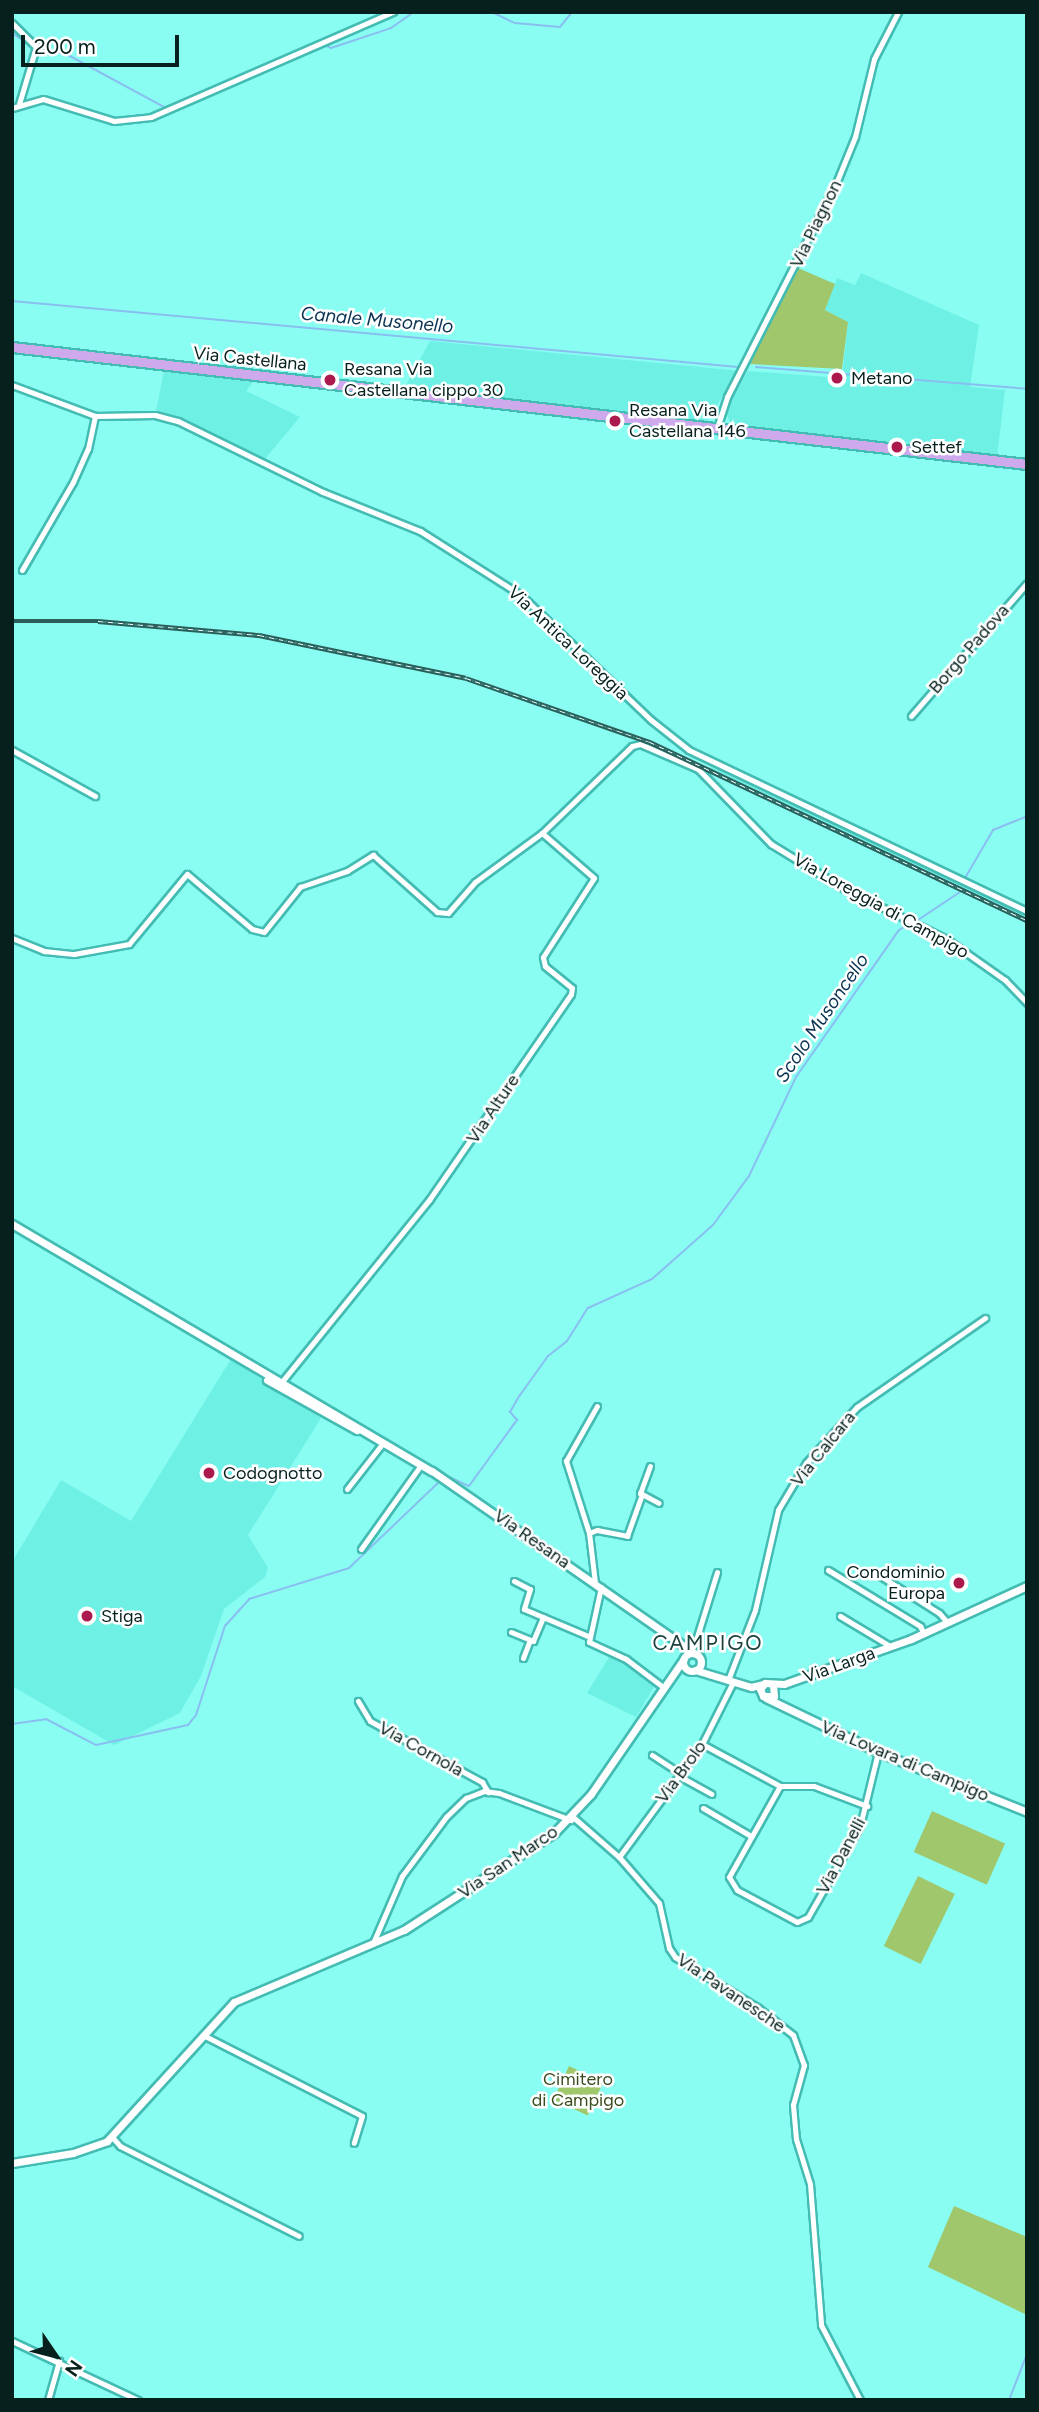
<!DOCTYPE html>
<html>
<head>
<meta charset="utf-8">
<style>
  body { margin:0 }
  #map { position:relative; width:1039px; height:2412px; overflow:hidden; background:#89fdf2; font-family:Figtree,sans-serif }
  div>[style] { position:absolute }
  [style*='--x'] { left:calc(var(--x)*1px); top:calc(var(--y)*1px); width:calc(var(--w)*1px); rotate:calc(var(--a)*1deg) }
  .built>* { inset:0; background:#6ff0e5; transform-origin:0 0 }
  .green>* { inset:0; background:#a1c76d; transform-origin:0 0 }
  .stream>* { height:2px; margin:-1px; padding:0 1px; transform-origin:1px; border-radius:1px; background:#89bef0 }
  .roads { filter:drop-shadow(2px 0 #43bcb3) drop-shadow(-2px 0 #43bcb3) drop-shadow(0 2px #43bcb3) drop-shadow(0 -2px #43bcb3) }
  .minor>* { height:5px; margin:-2.5px; padding:0 2.5px; transform-origin:2.5px; border-radius:2.5px; background:#fff }
  .tertiary>* { height:7px; margin:-3.5px; padding:0 3.5px; transform-origin:3.5px; border-radius:3.5px; background:#fff }
  .tertiary>.ring { margin:-3.5px; padding:0; box-sizing:content-box; background:none; border:7px solid #fff; border-radius:50% }
  .primary>* { height:9px; margin:-4.5px; padding:0 4.5px; transform-origin:4.5px; border-radius:4.5px; background:#ceaaec }
  .rail>* { height:4.5px; margin-top:-2.25px; transform-origin:0; background:repeating-linear-gradient(90deg,#fff 0 5px,#2b5e5a 0 10px); box-sizing:border-box; border-block:2px solid #2b5e5a }
  .dots>* { width:19px; height:19px; translate:-50% -50%; box-sizing:border-box; border:4px solid #fff; border-radius:50% }
  span { translate:-50% -50%; white-space:nowrap; text-align:center; line-height:1.15; -webkit-text-stroke:5px #fff; paint-order:stroke }
  .street-label { font-size:18px; color:#06201e }
  .poi-label { font-size:18px; color:#06201e }
  .left { translate:0 -50%; text-align:left }
  .right { translate:-100% -50%; text-align:right }
  .park-label { font-size:18px; color:#3a4d1f }
  .water-label { font-size:19px; color:#0a3253; font-style:italic }
  .quarter-label { font-size:21px; color:#1d423f; letter-spacing:2px }
  .frame { position:absolute; inset:0; border:14px solid #06201e; pointer-events:none }
  .north { position:absolute; left:21px; top:2321px; width:70px; height:70px; -webkit-text-stroke:5px #fff; paint-order:stroke; rotate:125deg; font-size:19px; font-weight:700; line-height:28px; text-align:center; color:#06201e }
  .north::after { content:''; display:block; margin:auto; width:24px; height:32px; background:#06201e; clip-path:polygon(50% 0,100% 100%,50% 72%,0 100%) }
  .scale { position:absolute; left:21px; top:35px; width:158px; height:32px; box-sizing:border-box; border:4px solid #06201e; border-top:0; padding-left:9px; font-size:21px; line-height:24px; white-space:nowrap; color:#06201e; -webkit-text-stroke:5px #fff; paint-order:stroke }
</style>
</head>
<body>
<div id="map">
  <div class="built">
    <i style="clip-path:polygon(861px 273px,979px 325px,970px 387px,1005px 390px,997px 457px,731px 426px,725px 409px,748px 371px,842px 378px,848px 322px,825px 310px,837px 278px,855px 285px)"></i>
    <i style="clip-path:polygon(430px 341px,731px 370px,738px 371px,706px 423px,404px 389px)"></i>
    <i style="clip-path:polygon(164px 371px,253px 382px,246px 391px,300px 417px,264px 460px,156px 411px)"></i>
    <i style="left:711px;top:767px;width:349px;height:7px;rotate:25deg"></i>
    <i style="clip-path:polygon(231px 1359px,321px 1418px,248px 1535px,268px 1568px,265px 1577px,224px 1609px,201px 1676px,180px 1713px,114px 1745px,12px 1686px,12px 1562px,61px 1480px,131px 1521px)"></i>
    <i style="clip-path:polygon(611px 1654px,655px 1685px,636px 1717px,587px 1693px)"></i>
  </div>
  <div class="green">
    <i style="clip-path:polygon(798px 268px,835px 284px,825px 310px,848px 322px,842px 369px,750px 364px)"></i>
    <i style="left:932px;top:1811px;width:80px;height:45px;rotate:24deg"></i>
    <i style="left:918px;top:1876px;width:41px;height:78px;rotate:26deg"></i>
    <i style="left:569px;top:2066px;width:38px;height:37px;rotate:25deg"></i>
    <i style="clip-path:polygon(954px 2206px,1027px 2237px,1027px 2315px,928px 2267px)"></i>
  </div>
  <div class="stream">
    <i style="--x:492;--y:12;--w:25;--a:26"></i>
    <i style="--x:515;--y:23;--w:45;--a:5.1"></i>
    <i style="--x:560;--y:27;--w:19;--a:-51"></i>
    <i style="--x:12;--y:33;--w:23;--a:34"></i>
    <i style="--x:323;--y:44;--w:9;--a:27"></i>
    <i style="--x:331;--y:48;--w:63;--a:-18.4"></i>
    <i style="--x:391;--y:28;--w:28;--a:-35"></i>
    <i style="--x:36;--y:48;--w:33;--a:12"></i>
    <i style="--x:68;--y:55;--w:111;--a:28.4"></i>
    <i style="--x:232;--y:79;--w:95;--a:-23.6"></i>
    <i style="--x:12;--y:301;--w:729;--a:5.19"></i>
    <i style="--x:756;--y:367;--w:272;--a:4.6"></i>
    <i style="--x:965;--y:878;--w:56;--a:-59.7"></i>
    <i style="--x:993;--y:830;--w:37;--a:-22"></i>
    <i style="--x:918;--y:920;--w:50;--a:-33.7"></i>
    <i style="--x:445;--y:1475;--w:26;--a:25"></i>
    <i style="--x:469;--y:1486;--w:82;--a:-54"></i>
    <i style="--x:517;--y:1420;--w:11;--a:-131"></i>
    <i style="--x:510;--y:1412;--w:20;--a:-60"></i>
    <i style="--x:520;--y:1395;--w:48;--a:-54.3"></i>
    <i style="--x:548;--y:1356;--w:24;--a:-38"></i>
    <i style="--x:567;--y:1341;--w:39;--a:-58"></i>
    <i style="--x:588;--y:1308;--w:70;--a:-24.4"></i>
    <i style="--x:652;--y:1279;--w:81;--a:-41.5"></i>
    <i style="--x:713;--y:1225;--w:61;--a:-53.7"></i>
    <i style="--x:749;--y:1176;--w:110;--a:-64.6"></i>
    <i style="--x:796;--y:1077;--w:179;--a:-55"></i>
    <i style="--x:899;--y:930;--w:12;--a:-31"></i>
    <i style="--x:12;--y:1724;--w:34;--a:-8"></i>
    <i style="--x:46;--y:1719;--w:56;--a:27.5"></i>
    <i style="--x:96;--y:1745;--w:94;--a:-12.3"></i>
    <i style="--x:188;--y:1725;--w:13;--a:-51"></i>
    <i style="--x:196;--y:1715;--w:94;--a:-72"></i>
    <i style="--x:225;--y:1626;--w:36;--a:-48"></i>
    <i style="--x:249;--y:1599;--w:105;--a:-17.2"></i>
    <i style="--x:349;--y:1568;--w:124;--a:-43.7"></i>
    <i style="--x:1009;--y:2400;--w:49;--a:-68.6"></i>
  </div>
  <div class="roads">
    <div class="minor">
      <i style="--x:12;--y:23;--w:34;--a:45"></i>
      <i style="--x:36;--y:47;--w:59;--a:106.6"></i>
      <i style="--x:12;--y:108;--w:32;--a:-16"></i>
      <i style="--x:43;--y:99;--w:74;--a:17.2"></i>
      <i style="--x:114;--y:121;--w:37;--a:-6"></i>
      <i style="--x:151;--y:117;--w:264;--a:-23.5"></i>
      <i style="--x:12;--y:385;--w:89;--a:20.5"></i>
      <i style="--x:95;--y:416;--w:60;--a:-1"></i>
      <i style="--x:155;--y:415;--w:24;--a:15"></i>
      <i style="--x:178;--y:421;--w:161;--a:26.1"></i>
      <i style="--x:323;--y:492;--w:105;--a:21.9"></i>
      <i style="--x:420;--y:531;--w:120;--a:32.4"></i>
      <i style="--x:521;--y:595;--w:180;--a:43.9"></i>
      <i style="--x:651;--y:720;--w:48;--a:38.3"></i>
      <i style="--x:689;--y:750;--w:374;--a:25.5"></i>
      <i style="--x:717;--y:428;--w:33;--a:-72"></i>
      <i style="--x:727;--y:397;--w:242;--a:-63"></i>
      <i style="--x:837;--y:181;--w:48;--a:-67.8"></i>
      <i style="--x:855;--y:137;--w:80;--a:-76.3"></i>
      <i style="--x:874;--y:59;--w:53;--a:-62.9"></i>
      <i style="--x:22;--y:570;--w:102;--a:-59.9"></i>
      <i style="--x:73;--y:482;--w:36;--a:-66"></i>
      <i style="--x:88;--y:449;--w:34;--a:-78"></i>
      <i style="--x:911;--y:716;--w:176;--a:-48.9"></i>
      <i style="--x:12;--y:750;--w:95;--a:29"></i>
      <i style="--x:12;--y:938;--w:35;--a:22"></i>
      <i style="--x:44;--y:951;--w:30;--a:6"></i>
      <i style="--x:74;--y:954;--w:56;--a:-10.3"></i>
      <i style="--x:129;--y:944;--w:91;--a:-50.4"></i>
      <i style="--x:187;--y:874;--w:85;--a:40.2"></i>
      <i style="--x:252;--y:929;--w:12;--a:14"></i>
      <i style="--x:264;--y:932;--w:58;--a:-51.3"></i>
      <i style="--x:300;--y:887;--w:50;--a:-18.8"></i>
      <i style="--x:347;--y:871;--w:31;--a:-32"></i>
      <i style="--x:373;--y:855;--w:86;--a:41.7"></i>
      <i style="--x:437;--y:912;--w:11;--a:5"></i>
      <i style="--x:448;--y:913;--w:41;--a:-48.9"></i>
      <i style="--x:475;--y:882;--w:83;--a:-36.2"></i>
      <i style="--x:542;--y:833;--w:125;--a:-44"></i>
      <i style="--x:632;--y:746;--w:8;--a:-14"></i>
      <i style="--x:640;--y:744;--w:63;--a:23.3"></i>
      <i style="--x:698;--y:769;--w:105;--a:45.8"></i>
      <i style="--x:771;--y:844;--w:84;--a:31.4"></i>
      <i style="--x:843;--y:888;--w:117;--a:26.3"></i>
      <i style="--x:948;--y:940;--w:70;--a:35.1"></i>
      <i style="--x:1005;--y:980;--w:32;--a:46"></i>
      <i style="--x:280;--y:1384;--w:237;--a:-51"></i>
      <i style="--x:429;--y:1200;--w:250;--a:-55.4"></i>
      <i style="--x:571;--y:994;--w:6;--a:-81"></i>
      <i style="--x:572;--y:988;--w:35;--a:-141"></i>
      <i style="--x:545;--y:966;--w:9;--a:-103"></i>
      <i style="--x:543;--y:957;--w:94;--a:-57.2"></i>
      <i style="--x:594;--y:878;--w:69;--a:-139.1"></i>
      <i style="--x:650;--y:1466;--w:29;--a:110"></i>
      <i style="--x:640;--y:1493;--w:21;--a:28"></i>
      <i style="--x:347;--y:1489;--w:58;--a:-52"></i>
      <i style="--x:589;--y:1533;--w:76;--a:-107.7"></i>
      <i style="--x:566;--y:1461;--w:63;--a:-60.6"></i>
      <i style="--x:361;--y:1549;--w:103;--a:-54.5"></i>
      <i style="--x:828;--y:1570;--w:108;--a:31.3"></i>
      <i style="--x:920;--y:1626;--w:9;--a:63"></i>
      <i style="--x:874;--y:1572;--w:77;--a:32.2"></i>
      <i style="--x:939;--y:1613;--w:13;--a:48"></i>
      <i style="--x:514;--y:1581;--w:18;--a:27"></i>
      <i style="--x:530;--y:1589;--w:21;--a:107"></i>
      <i style="--x:524;--y:1609;--w:69;--a:22.9"></i>
      <i style="--x:595;--y:1583;--w:50;--a:-96.8"></i>
      <i style="--x:589;--y:1533;--w:9;--a:-21"></i>
      <i style="--x:597;--y:1530;--w:31;--a:11"></i>
      <i style="--x:627;--y:1536;--w:41;--a:-70.3"></i>
      <i style="--x:601;--y:1587;--w:56;--a:102.3"></i>
      <i style="--x:589;--y:1642;--w:41;--a:24.7"></i>
      <i style="--x:626;--y:1659;--w:46;--a:37.1"></i>
      <i style="--x:840;--y:1616;--w:58;--a:31"></i>
      <i style="--x:511;--y:1632;--w:24;--a:22"></i>
      <i style="--x:533;--y:1641;--w:26;--a:-67"></i>
      <i style="--x:686;--y:1655;--w:18;--a:-56"></i>
      <i style="--x:696;--y:1640;--w:71;--a:-72.8"></i>
      <i style="--x:523;--y:1658;--w:19;--a:-69"></i>
      <i style="--x:728;--y:1680;--w:75;--a:-68.9"></i>
      <i style="--x:755;--y:1610;--w:103;--a:-77"></i>
      <i style="--x:778;--y:1510;--w:55;--a:-59.2"></i>
      <i style="--x:806;--y:1463;--w:76;--a:-47.7"></i>
      <i style="--x:857;--y:1407;--w:156;--a:-34.8"></i>
      <i style="--x:358;--y:1701;--w:23;--a:59"></i>
      <i style="--x:370;--y:1721;--w:128;--a:28.6"></i>
      <i style="--x:482;--y:1782;--w:12;--a:59"></i>
      <i style="--x:702;--y:1744;--w:89;--a:28.3"></i>
      <i style="--x:780;--y:1786;--w:34;--a:0"></i>
      <i style="--x:814;--y:1786;--w:57;--a:20.7"></i>
      <i style="--x:652;--y:1755;--w:35;--a:33"></i>
      <i style="--x:679;--y:1776;--w:37;--a:29"></i>
      <i style="--x:780;--y:1786;--w:104;--a:119.3"></i>
      <i style="--x:729;--y:1877;--w:15;--a:58"></i>
      <i style="--x:737;--y:1890;--w:68;--a:28.1"></i>
      <i style="--x:797;--y:1922;--w:12;--a:-24"></i>
      <i style="--x:808;--y:1917;--w:105;--a:-60.3"></i>
      <i style="--x:860;--y:1826;--w:76;--a:-76.3"></i>
      <i style="--x:703;--y:1808;--w:56;--a:30.3"></i>
      <i style="--x:573;--y:1817;--w:61;--a:41"></i>
      <i style="--x:619;--y:1857;--w:61;--a:49"></i>
      <i style="--x:659;--y:1903;--w:46;--a:77.5"></i>
      <i style="--x:669;--y:1948;--w:11;--a:56"></i>
      <i style="--x:675;--y:1957;--w:96;--a:31.4"></i>
      <i style="--x:757;--y:2007;--w:46;--a:37.9"></i>
      <i style="--x:793;--y:2035;--w:32;--a:70"></i>
      <i style="--x:804;--y:2065;--w:41;--a:105.4"></i>
      <i style="--x:793;--y:2105;--w:34;--a:85"></i>
      <i style="--x:796;--y:2139;--w:47;--a:72.7"></i>
      <i style="--x:810;--y:2184;--w:141;--a:85.5"></i>
      <i style="--x:821;--y:2325;--w:85;--a:62.5"></i>
      <i style="--x:619;--y:1857;--w:140;--a:-53.7"></i>
      <i style="--x:702;--y:1744;--w:69;--a:-63.4"></i>
      <i style="--x:373;--y:1943;--w:73;--a:-66.6"></i>
      <i style="--x:402;--y:1876;--w:74;--a:-53.3"></i>
      <i style="--x:446;--y:1817;--w:28;--a:-44"></i>
      <i style="--x:466;--y:1798;--w:19;--a:-21"></i>
      <i style="--x:484;--y:1791;--w:15;--a:8"></i>
      <i style="--x:499;--y:1793;--w:77;--a:20.6"></i>
      <i style="--x:203;--y:2035;--w:178;--a:27"></i>
      <i style="--x:362;--y:2116;--w:28;--a:107"></i>
      <i style="--x:112;--y:2137;--w:12;--a:48"></i>
      <i style="--x:120;--y:2146;--w:200;--a:26.7"></i>
      <i style="--x:12;--y:2341;--w:139;--a:25.1"></i>
      <i style="--x:48;--y:2400;--w:41;--a:-74.2"></i>
    </div>
    <div class="tertiary">
      <i style="--x:12;--y:1224;--w:487;--a:30.5"></i>
      <i style="--x:432;--y:1471;--w:320;--a:34.8"></i>
      <i style="--x:267;--y:1380;--w:103;--a:29.1"></i>
      <i class="ring" style="left:683px;top:1653px;width:11px;height:11px"></i>
      <i style="--x:695;--y:1670;--w:59;--a:16.9"></i>
      <i style="--x:751;--y:1687;--w:12;--a:-14"></i>
      <i style="--x:773;--y:1685;--w:11;--a:85"></i>
      <i style="--x:774;--y:1696;--w:11;--a:180"></i>
      <i style="--x:763;--y:1696;--w:8;--a:-113"></i>
      <i style="--x:760;--y:1689;--w:8;--a:-50"></i>
      <i style="--x:765;--y:1683;--w:19;--a:3"></i>
      <i style="--x:784;--y:1684;--w:135;--a:-19.5"></i>
      <i style="--x:911;--y:1639;--w:128;--a:-24.6"></i>
      <i style="--x:766;--y:1698;--w:124;--a:25.7"></i>
      <i style="--x:878;--y:1752;--w:161;--a:21.9"></i>
      <i style="--x:12;--y:2163;--w:62;--a:-9.3"></i>
      <i style="--x:73;--y:2153;--w:36;--a:-19"></i>
      <i style="--x:107;--y:2141;--w:188;--a:-47.6"></i>
      <i style="--x:234;--y:2002;--w:185;--a:-23"></i>
      <i style="--x:404;--y:1930;--w:179;--a:-32.9"></i>
      <i style="--x:554;--y:1833;--w:54;--a:-46.5"></i>
      <i style="--x:591;--y:1794;--w:163;--a:-55.5"></i>
    </div>
    <div class="primary">
      <i style="--x:12;--y:347;--w:1022;--a:6.58"></i>
    </div>
  </div>
  <div class="rail">
    <i style="--x:12;--y:621;--w:86;--a:0"></i>
    <i style="--x:98;--y:621;--w:162;--a:5"></i>
    <i style="--x:259;--y:635;--w:211;--a:11.7"></i>
    <i style="--x:466;--y:678;--w:195;--a:19.2"></i>
    <i style="--x:650;--y:742;--w:417;--a:25.3"></i>
  </div>
  <div class="dots">
    <i style="left:837px;top:378px;background:#ac194c"></i>
    <i style="left:330px;top:380px;background:#ac194c"></i>
    <i style="left:615px;top:421px;background:#ac194c"></i>
    <i style="left:897px;top:447px;background:#ac194c"></i>
    <i style="left:209px;top:1473px;background:#ac194c"></i>
    <i style="left:959px;top:1583px;background:#ac194c"></i>
    <i style="left:87px;top:1616px;background:#ac194c"></i>
  </div>
  <div class="street-label">
    <span style="left:816px;top:224px;rotate:-64deg">Via Piagnon</span>
    <span style="left:250px;top:359px;rotate:6deg">Via Castellana</span>
    <span style="left:568px;top:643px;rotate:43deg">Via Antica Loreggia</span>
    <span style="left:969px;top:649px;rotate:-49deg">Borgo Padova</span>
    <span style="left:881px;top:906px;rotate:29deg">Via Loreggia di Campigo</span>
    <span style="left:493px;top:1109px;rotate:-56deg">Via Alture</span>
    <span style="left:823px;top:1449px;rotate:-51deg">Via Calcara</span>
    <span style="left:532px;top:1539px;rotate:35deg">Via Resana</span>
    <span style="left:839px;top:1665px;rotate:-20deg">Via Larga</span>
    <span style="left:421px;top:1749px;rotate:29deg">Via Cornola</span>
    <span style="left:905px;top:1761px;rotate:23deg">Via Lovara di Campigo</span>
    <span style="left:681px;top:1772px;rotate:-54deg">Via Brolo</span>
    <span style="left:841px;top:1856px;rotate:-62deg">Via Danelli</span>
    <span style="left:508px;top:1862px;rotate:-34deg">Via San Marco</span>
    <span style="left:731px;top:1993px;rotate:34deg">Via Pavanesche</span>
  </div>
  <div class="poi-label">
    <span class="left" style="left:344px;top:380px">Resana Via<br>Castellana cippo 30</span>
    <span class="left" style="left:851px;top:378px">Metano</span>
    <span class="left" style="left:629px;top:421px">Resana Via<br>Castellana 146</span>
    <span class="left" style="left:911px;top:447px">Settef</span>
    <span class="left" style="left:223px;top:1473px">Codognotto</span>
    <span class="right" style="left:945px;top:1583px">Condominio<br>Europa</span>
    <span class="left" style="left:101px;top:1616px">Stiga</span>
  </div>
  <div class="park-label">
    <span style="left:578px;top:2090px">Cimitero<br>di Campigo</span>
  </div>
  <div class="water-label">
    <span style="left:377px;top:320px;rotate:5deg">Canale Musonello</span>
    <span style="left:822px;top:1018px;rotate:-56deg">Scolo Musoncello</span>
  </div>
  <div class="quarter-label">
    <span style="left:708px;top:1643px">CAMPIGO</span>
  </div>
  <div class="frame"></div>
  <div class="north">N</div>
  <div class="scale">200 m</div>
</div>
</body>
</html>
